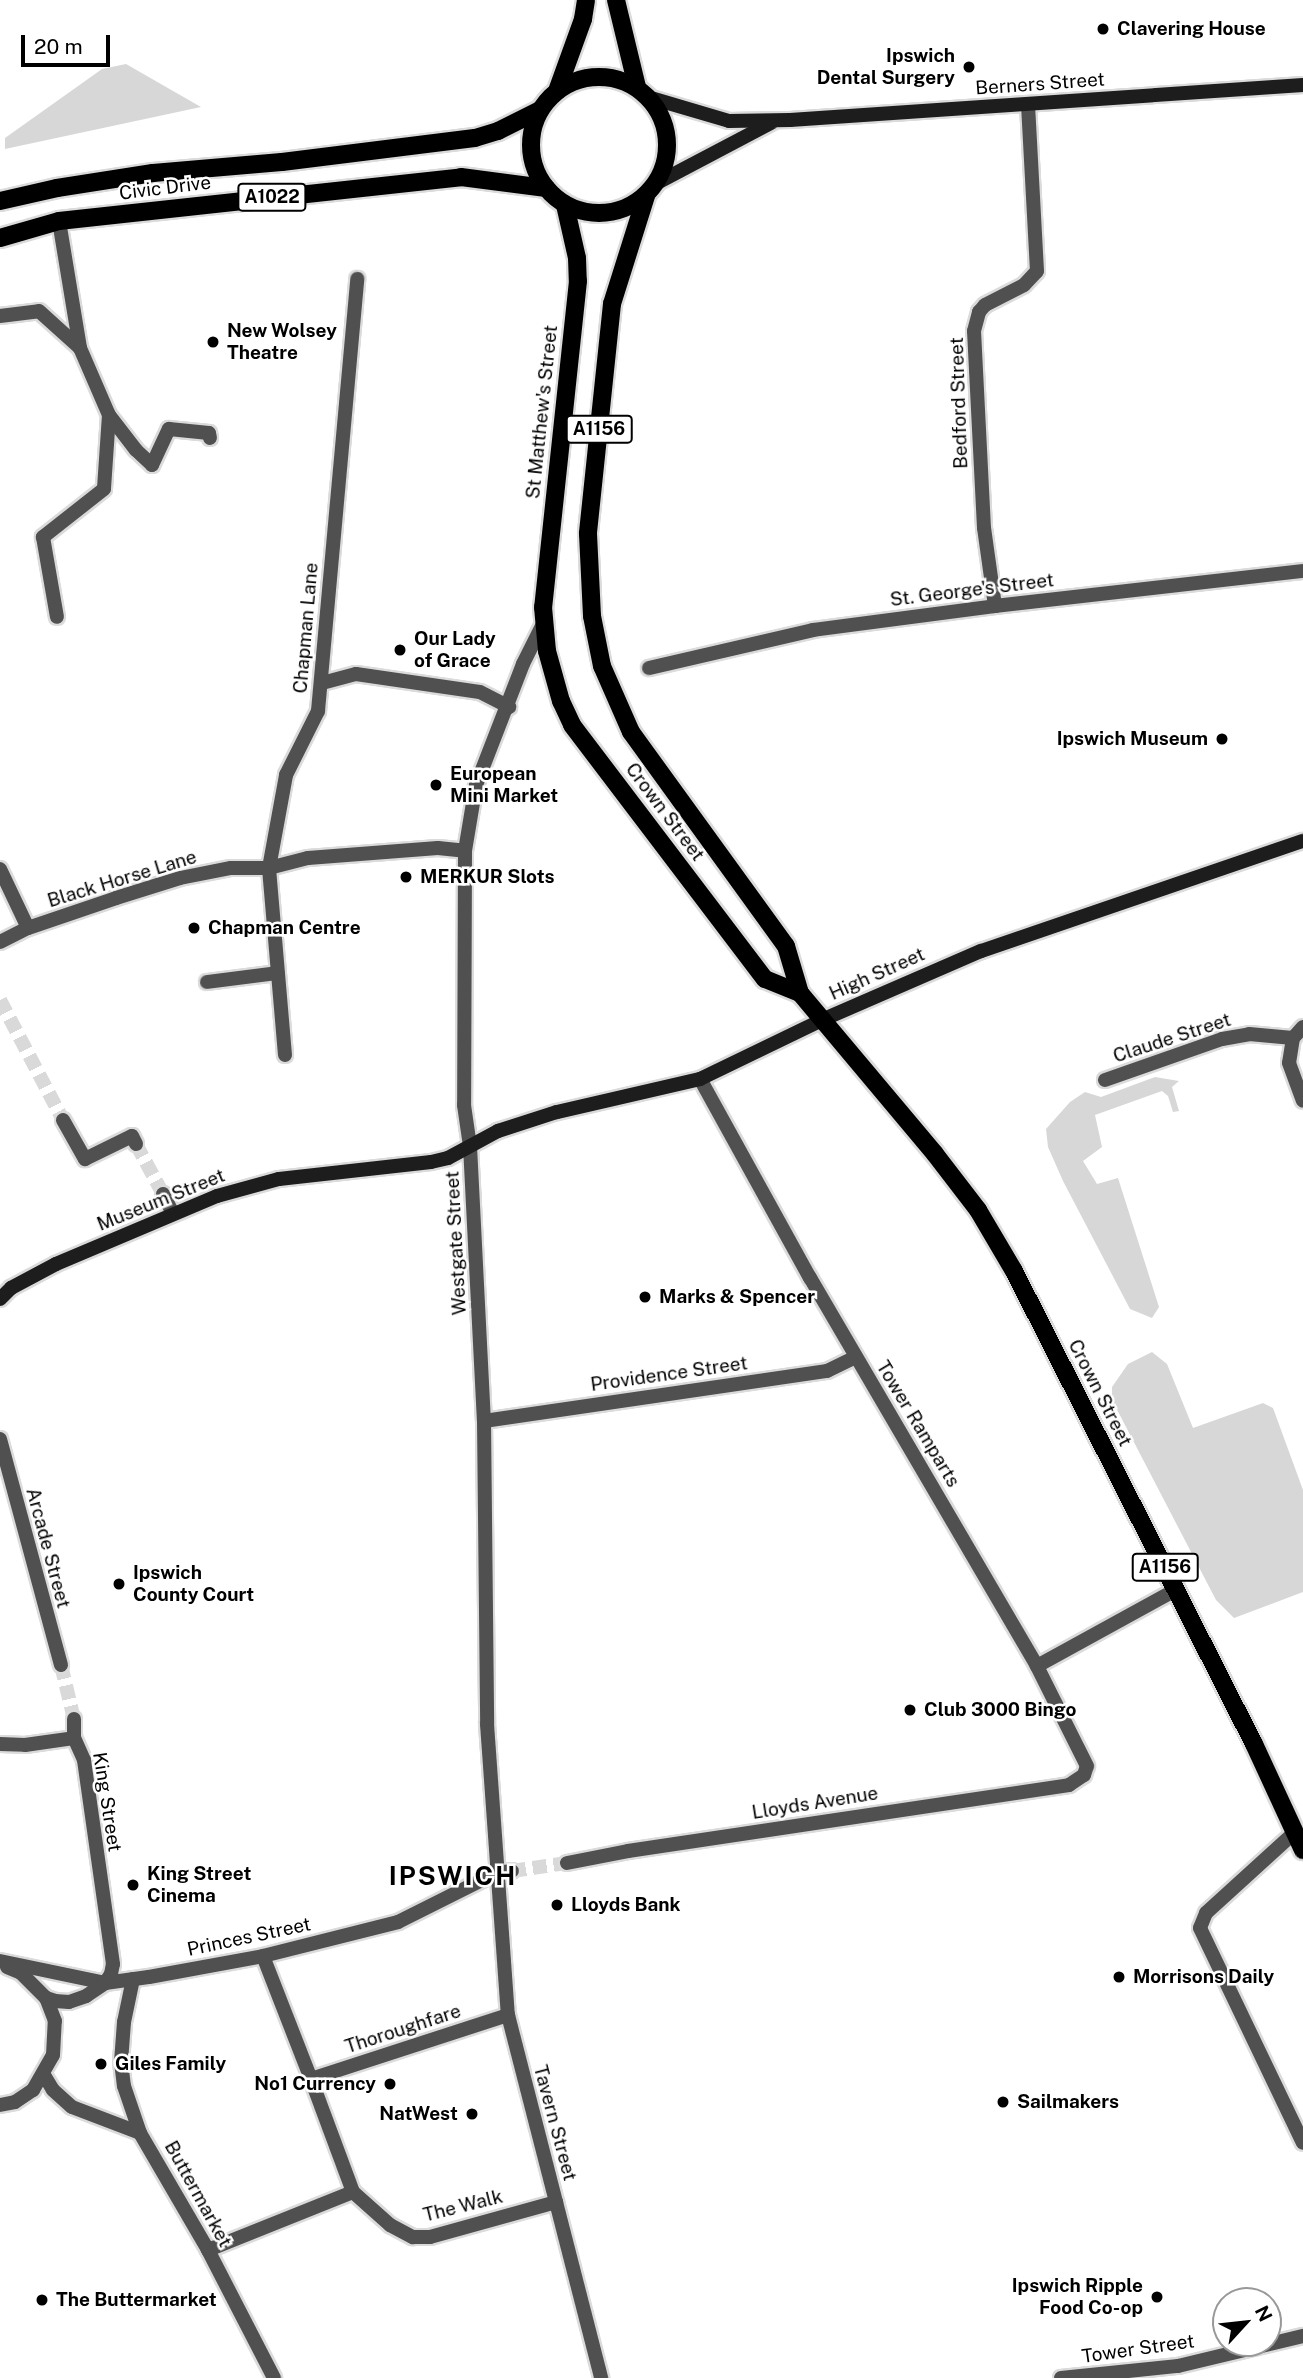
<!DOCTYPE html>
<html>
<head>
<meta charset="utf-8">
<style>
  body { margin:0 }
  #map { position:relative; width:1303px; height:2378px; overflow:hidden; background:#fff; font-family:"Public Sans",sans-serif }
  div>[style] { position:absolute }
  [style*='--x'] { left:calc(var(--x)*1px); top:calc(var(--y)*1px); width:calc(var(--w)*1px); rotate:calc(var(--a)*1deg) }
  .green>* { inset:0; background:#d7d7d7 }
  .street-tunnel>* { height:14px; margin-top:-7px; transform-origin:0; background:repeating-linear-gradient(90deg,#d9d9d9 0 14px,transparent 0 21px) }
  .roads { filter:drop-shadow(2px 0 #dbdbdb) drop-shadow(-2px 0 #dbdbdb) drop-shadow(0 2px #dbdbdb) drop-shadow(0 -2px #dbdbdb) }
  .street>* { height:14px; margin:-7px; padding:0 7px; transform-origin:7px; border-radius:7px; background:#505050 }
  .secondary>* { height:14px; margin:-7px; padding:0 7px; transform-origin:7px; border-radius:7px; background:#1d1d1d }
  .primary>* { height:18px; margin:-9px; padding:0 9px; transform-origin:9px; border-radius:9px; background:#000 }
  .primary>.ring { margin:-9px; padding:0; box-sizing:content-box; background:none; border:18px solid #000; border-radius:50% }
  .dots>* { width:19px; height:19px; translate:-50% -50%; box-sizing:border-box; border:4px solid #fff; border-radius:50% }
  span { translate:-50% -50%; white-space:nowrap; text-align:center; line-height:1.15; -webkit-text-stroke:5px #fff; paint-order:stroke }
  .shield-label span { padding:2px 5px; background:#fff; border:2px solid; border-radius:5px; -webkit-text-stroke-width:0 }
  .shield-label { font-size:18px; color:#000; font-weight:700 }
  .poi-label { font-size:19px; color:#000; font-weight:700 }
  .left { translate:0 -50%; text-align:left }
  .right { translate:-100% -50%; text-align:right }
  .street-label { font-size:19px; color:#000 }
  .district-label { font-size:26px; color:#000; font-weight:700; letter-spacing:2px }
  .north { position:absolute; left:1212px; top:2287px; width:70px; height:70px; box-sizing:border-box; background:#fff; border:2px solid #999; border-radius:50%; rotate:63deg; font-size:19px; font-weight:700; line-height:28px; text-align:center; color:#000 }
  .north::after { content:''; display:block; margin:auto; width:24px; height:32px; background:#000; clip-path:polygon(50% 0,100% 100%,50% 72%,0 100%) }
  .scale { position:absolute; left:21px; top:35px; width:89px; height:32px; box-sizing:border-box; border:4px solid #000; border-top:0; padding-left:9px; font-size:21px; line-height:24px; white-space:nowrap; color:#000; -webkit-text-stroke:5px #fff; paint-order:stroke }
</style>
</head>
<body>
<div id="map">
  <div class="green">
    <i style="clip-path:polygon(126px 64px,201px 107px,5px 149px,5px 138px,102px 69px)"></i>
    <i style="clip-path:polygon(1155px 1077px,1179px 1081px,1172px 1087px,1179px 1111px,1173px 1112px,1168px 1096px,1162px 1091px,1095px 1115px,1102px 1147px,1083px 1161px,1097px 1184px,1118px 1178px,1159px 1307px,1152px 1318px,1130px 1309px,1063px 1181px,1048px 1147px,1046px 1129px,1070px 1102px,1085px 1092px,1101px 1097px)"></i>
    <i style="clip-path:polygon(1152px 1352px,1167px 1364px,1193px 1428px,1263px 1403px,1273px 1408px,1303px 1490px,1303px 1592px,1234px 1618px,1216px 1600px,1112px 1400px,1112px 1387px,1128px 1364px)"></i>
  </div>
  <div class="street-tunnel">
    <i style="--x:0;--y:1000;--w:136;--a:62.3"></i>
    <i style="--x:136;--y:1144;--w:57;--a:61.6"></i>
    <i style="--x:61;--y:1665;--w:56;--a:76.5"></i>
    <i style="--x:512;--y:1871;--w:56;--a:-8.3"></i>
  </div>
  <div class="roads">
    <div class="street">
      <i style="--x:59;--y:221;--w:129;--a:80.6"></i>
      <i style="--x:0;--y:316;--w:39;--a:-7"></i>
      <i style="--x:39;--y:311;--w:55;--a:42.1"></i>
      <i style="--x:80;--y:348;--w:73;--a:66.6"></i>
      <i style="--x:109;--y:415;--w:74;--a:93.9"></i>
      <i style="--x:104;--y:489;--w:78;--a:141.8"></i>
      <i style="--x:43;--y:537;--w:81;--a:80.1"></i>
      <i style="--x:109;--y:415;--w:44;--a:52.4"></i>
      <i style="--x:136;--y:450;--w:22;--a:43"></i>
      <i style="--x:152;--y:465;--w:40;--a:-65"></i>
      <i style="--x:169;--y:429;--w:40;--a:5.7"></i>
      <i style="--x:209;--y:433;--w:5;--a:79"></i>
      <i style="--x:995;--y:606;--w:79;--a:-98"></i>
      <i style="--x:984;--y:528;--w:197;--a:-92.9"></i>
      <i style="--x:974;--y:331;--w:20;--a:-75"></i>
      <i style="--x:979;--y:312;--w:9;--a:-49"></i>
      <i style="--x:985;--y:305;--w:44;--a:-27.1"></i>
      <i style="--x:1024;--y:285;--w:19;--a:-47"></i>
      <i style="--x:1037;--y:271;--w:167;--a:-93.1"></i>
      <i style="--x:543;--y:624;--w:45;--a:116.6"></i>
      <i style="--x:523;--y:664;--w:130;--a:111.2"></i>
      <i style="--x:476;--y:785;--w:67;--a:99.5"></i>
      <i style="--x:465;--y:851;--w:254;--a:90.2"></i>
      <i style="--x:464;--y:1105;--w:41;--a:81.7"></i>
      <i style="--x:470;--y:1146;--w:275;--a:87.1"></i>
      <i style="--x:484;--y:1421;--w:303;--a:89.4"></i>
      <i style="--x:487;--y:1724;--w:292;--a:85.9"></i>
      <i style="--x:508;--y:2015;--w:375;--a:75.6"></i>
      <i style="--x:649;--y:668;--w:168;--a:-13"></i>
      <i style="--x:813;--y:630;--w:184;--a:-7.5"></i>
      <i style="--x:995;--y:606;--w:310;--a:-6.5"></i>
      <i style="--x:322;--y:683;--w:35;--a:-15"></i>
      <i style="--x:356;--y:674;--w:125;--a:8.3"></i>
      <i style="--x:480;--y:692;--w:33;--a:27"></i>
      <i style="--x:0;--y:869;--w:65;--a:64.6"></i>
      <i style="--x:0;--y:942;--w:31;--a:-27"></i>
      <i style="--x:28;--y:928;--w:93;--a:-18.8"></i>
      <i style="--x:116;--y:898;--w:67;--a:-17.4"></i>
      <i style="--x:180;--y:878;--w:52;--a:-11.1"></i>
      <i style="--x:231;--y:868;--w:38;--a:0"></i>
      <i style="--x:269;--y:868;--w:40;--a:-14.4"></i>
      <i style="--x:308;--y:858;--w:130;--a:-4.4"></i>
      <i style="--x:438;--y:848;--w:27;--a:6"></i>
      <i style="--x:207;--y:982;--w:71;--a:-7.3"></i>
      <i style="--x:1303;--y:1027;--w:15;--a:132"></i>
      <i style="--x:1293;--y:1038;--w:25;--a:99"></i>
      <i style="--x:1289;--y:1063;--w:40;--a:69.8"></i>
      <i style="--x:285;--y:1055;--w:188;--a:-94.9"></i>
      <i style="--x:269;--y:868;--w:95;--a:-79.6"></i>
      <i style="--x:286;--y:775;--w:72;--a:-63.4"></i>
      <i style="--x:318;--y:711;--w:434;--a:-84.8"></i>
      <i style="--x:1105;--y:1080;--w:124;--a:-19.3"></i>
      <i style="--x:1222;--y:1039;--w:27;--a:-10"></i>
      <i style="--x:1249;--y:1034;--w:44;--a:5.2"></i>
      <i style="--x:63;--y:1120;--w:45;--a:60.6"></i>
      <i style="--x:85;--y:1159;--w:52;--a:-26.1"></i>
      <i style="--x:132;--y:1136;--w:9;--a:63"></i>
      <i style="--x:163;--y:1194;--w:22;--a:63"></i>
      <i style="--x:484;--y:1421;--w:347;--a:-8.3"></i>
      <i style="--x:827;--y:1371;--w:32;--a:-26"></i>
      <i style="--x:0;--y:1439;--w:234;--a:74.9"></i>
      <i style="--x:1037;--y:1666;--w:160;--a:-28.8"></i>
      <i style="--x:74;--y:1738;--w:19;--a:-90"></i>
      <i style="--x:0;--y:1744;--w:25;--a:2"></i>
      <i style="--x:25;--y:1745;--w:49;--a:-8.1"></i>
      <i style="--x:1295;--y:1832;--w:120;--a:137.7"></i>
      <i style="--x:1206;--y:1913;--w:16;--a:112"></i>
      <i style="--x:1200;--y:1928;--w:238;--a:64.4"></i>
      <i style="--x:567;--y:1863;--w:62;--a:-11.1"></i>
      <i style="--x:628;--y:1851;--w:446;--a:-8.5"></i>
      <i style="--x:1069;--y:1785;--w:18;--a:-34"></i>
      <i style="--x:1084;--y:1775;--w:9;--a:-72"></i>
      <i style="--x:1087;--y:1766;--w:112;--a:-116.6"></i>
      <i style="--x:1037;--y:1666;--w:450;--a:-120.3"></i>
      <i style="--x:810;--y:1278;--w:227;--a:-118.9"></i>
      <i style="--x:263;--y:1956;--w:132;--a:68.7"></i>
      <i style="--x:0;--y:1961;--w:107;--a:11.8"></i>
      <i style="--x:105;--y:1983;--w:44;--a:-7.8"></i>
      <i style="--x:149;--y:1977;--w:116;--a:-10.4"></i>
      <i style="--x:263;--y:1956;--w:139;--a:-14.1"></i>
      <i style="--x:398;--y:1922;--w:110;--a:-26.6"></i>
      <i style="--x:496;--y:1873;--w:16;--a:-7"></i>
      <i style="--x:7;--y:1967;--w:15;--a:23"></i>
      <i style="--x:21;--y:1973;--w:35;--a:45"></i>
      <i style="--x:46;--y:1998;--w:9;--a:18"></i>
      <i style="--x:55;--y:2001;--w:14;--a:4"></i>
      <i style="--x:69;--y:2002;--w:18;--a:-19"></i>
      <i style="--x:86;--y:1996;--w:23;--a:-34"></i>
      <i style="--x:105;--y:1983;--w:11;--a:-56"></i>
      <i style="--x:111;--y:1974;--w:10;--a:-79"></i>
      <i style="--x:113;--y:1964;--w:206;--a:-98.1"></i>
      <i style="--x:84;--y:1760;--w:24;--a:-114"></i>
      <i style="--x:133;--y:1979;--w:44;--a:101.8"></i>
      <i style="--x:124;--y:2022;--w:40;--a:94.3"></i>
      <i style="--x:121;--y:2062;--w:24;--a:83"></i>
      <i style="--x:124;--y:2086;--w:50;--a:71.2"></i>
      <i style="--x:44;--y:2075;--w:17;--a:59"></i>
      <i style="--x:53;--y:2090;--w:25;--a:42"></i>
      <i style="--x:72;--y:2107;--w:73;--a:20.9"></i>
      <i style="--x:140;--y:2133;--w:135;--a:59.8"></i>
      <i style="--x:208;--y:2250;--w:144;--a:62.7"></i>
      <i style="--x:0;--y:2105;--w:15;--a:-11"></i>
      <i style="--x:15;--y:2102;--w:22;--a:-34"></i>
      <i style="--x:33;--y:2090;--w:40;--a:-60.3"></i>
      <i style="--x:53;--y:2055;--w:34;--a:-87"></i>
      <i style="--x:55;--y:2021;--w:25;--a:-111"></i>
      <i style="--x:353;--y:2192;--w:50;--a:41.7"></i>
      <i style="--x:390;--y:2225;--w:26;--a:28"></i>
      <i style="--x:413;--y:2237;--w:17;--a:0"></i>
      <i style="--x:430;--y:2237;--w:131;--a:-15.5"></i>
      <i style="--x:208;--y:2250;--w:156;--a:-21.8"></i>
      <i style="--x:353;--y:2192;--w:121;--a:-110.4"></i>
      <i style="--x:311;--y:2079;--w:207;--a:-18"></i>
      <i style="--x:1061;--y:2378;--w:118;--a:-5.9"></i>
      <i style="--x:1178;--y:2366;--w:129;--a:-13.5"></i>
    </div>
    <div class="secondary">
      <i style="--x:651;--y:98;--w:81;--a:16.4"></i>
      <i style="--x:729;--y:121;--w:61;--a:-0.9"></i>
      <i style="--x:790;--y:120;--w:514;--a:-3.9"></i>
      <i style="--x:657;--y:183;--w:129;--a:-27.8"></i>
      <i style="--x:0;--y:1299;--w:16;--a:-45"></i>
      <i style="--x:11;--y:1288;--w:51;--a:-28.1"></i>
      <i style="--x:56;--y:1264;--w:175;--a:-22.9"></i>
      <i style="--x:217;--y:1196;--w:64;--a:-15.3"></i>
      <i style="--x:279;--y:1179;--w:153;--a:-6.4"></i>
      <i style="--x:431;--y:1162;--w:17;--a:-13"></i>
      <i style="--x:448;--y:1158;--w:57;--a:-28.4"></i>
      <i style="--x:498;--y:1131;--w:62;--a:-17.9"></i>
      <i style="--x:557;--y:1112;--w:147;--a:-13"></i>
      <i style="--x:700;--y:1079;--w:136;--a:-25.8"></i>
      <i style="--x:822;--y:1020;--w:173;--a:-23.5"></i>
      <i style="--x:981;--y:951;--w:340;--a:-18.9"></i>
    </div>
    <div class="primary">
      <i style="--x:616;--y:0;--w:89;--a:76.4"></i>
      <i class="ring" style="left:531px;top:77px;width:118px;height:118px"></i>
      <i style="--x:557;--y:91;--w:77;--a:-70.1"></i>
      <i style="--x:583;--y:19;--w:19;--a:-81"></i>
      <i style="--x:646;--y:196;--w:113;--a:107.5"></i>
      <i style="--x:612;--y:304;--w:231;--a:96"></i>
      <i style="--x:588;--y:534;--w:82;--a:87.2"></i>
      <i style="--x:592;--y:616;--w:51;--a:78.7"></i>
      <i style="--x:602;--y:666;--w:72;--a:66.3"></i>
      <i style="--x:631;--y:732;--w:264;--a:54.1"></i>
      <i style="--x:786;--y:946;--w:49;--a:73.4"></i>
      <i style="--x:800;--y:993;--w:210;--a:50"></i>
      <i style="--x:935;--y:1154;--w:71;--a:52.5"></i>
      <i style="--x:978;--y:1210;--w:71;--a:59.5"></i>
      <i style="--x:1014;--y:1271;--w:530;--a:63.1"></i>
      <i style="--x:1254;--y:1744;--w:117;--a:65.2"></i>
      <i style="--x:0;--y:201;--w:58;--a:-12.8"></i>
      <i style="--x:57;--y:188;--w:97;--a:-8.9"></i>
      <i style="--x:153;--y:173;--w:129;--a:-4.9"></i>
      <i style="--x:282;--y:162;--w:194;--a:-7.1"></i>
      <i style="--x:475;--y:138;--w:24;--a:-17"></i>
      <i style="--x:498;--y:131;--w:47;--a:-26.6"></i>
      <i style="--x:565;--y:205;--w:54;--a:77.2"></i>
      <i style="--x:577;--y:258;--w:23;--a:88"></i>
      <i style="--x:578;--y:281;--w:328;--a:96.1"></i>
      <i style="--x:543;--y:607;--w:44;--a:84.8"></i>
      <i style="--x:547;--y:651;--w:52;--a:74.4"></i>
      <i style="--x:561;--y:701;--w:26;--a:65"></i>
      <i style="--x:572;--y:725;--w:319;--a:52.8"></i>
      <i style="--x:765;--y:979;--w:38;--a:22"></i>
      <i style="--x:0;--y:238;--w:61;--a:-16.1"></i>
      <i style="--x:59;--y:221;--w:404;--a:-6.2"></i>
      <i style="--x:461;--y:177;--w:86;--a:7.4"></i>
    </div>
  </div>
  <div class="dots">
    <i style="left:1103px;top:29px;background:#000"></i>
    <i style="left:969px;top:67px;background:#000"></i>
    <i style="left:213px;top:342px;background:#000"></i>
    <i style="left:400px;top:650px;background:#000"></i>
    <i style="left:1222px;top:739px;background:#000"></i>
    <i style="left:436px;top:785px;background:#000"></i>
    <i style="left:406px;top:877px;background:#000"></i>
    <i style="left:194px;top:928px;background:#000"></i>
    <i style="left:645px;top:1297px;background:#000"></i>
    <i style="left:119px;top:1584px;background:#000"></i>
    <i style="left:910px;top:1710px;background:#000"></i>
    <i style="left:133px;top:1885px;background:#000"></i>
    <i style="left:557px;top:1905px;background:#000"></i>
    <i style="left:1119px;top:1977px;background:#000"></i>
    <i style="left:101px;top:2064px;background:#000"></i>
    <i style="left:390px;top:2084px;background:#000"></i>
    <i style="left:1003px;top:2102px;background:#000"></i>
    <i style="left:472px;top:2114px;background:#000"></i>
    <i style="left:1157px;top:2297px;background:#000"></i>
    <i style="left:42px;top:2300px;background:#000"></i>
  </div>
  <div class="shield-label">
    <span style="left:272px;top:197px">A1022</span>
    <span style="left:599px;top:429px">A1156</span>
    <span style="left:1165px;top:1567px">A1156</span>
  </div>
  <div class="poi-label">
    <span class="left" style="left:1117px;top:29px">Clavering House</span>
    <span class="right" style="left:955px;top:67px">Ipswich<br>Dental Surgery</span>
    <span class="left" style="left:227px;top:342px">New Wolsey<br>Theatre</span>
    <span class="left" style="left:414px;top:650px">Our Lady<br>of Grace</span>
    <span class="right" style="left:1208px;top:739px">Ipswich Museum</span>
    <span class="left" style="left:450px;top:785px">European<br>Mini Market</span>
    <span class="left" style="left:420px;top:877px">MERKUR Slots</span>
    <span class="left" style="left:208px;top:928px">Chapman Centre</span>
    <span class="left" style="left:659px;top:1297px">Marks &amp; Spencer</span>
    <span class="left" style="left:133px;top:1584px">Ipswich<br>County Court</span>
    <span class="left" style="left:924px;top:1710px">Club 3000 Bingo</span>
    <span class="left" style="left:147px;top:1885px">King Street<br>Cinema</span>
    <span class="left" style="left:571px;top:1905px">Lloyds Bank</span>
    <span class="left" style="left:1133px;top:1977px">Morrisons Daily</span>
    <span class="left" style="left:115px;top:2064px">Giles Family</span>
    <span class="right" style="left:376px;top:2084px">No1 Currency</span>
    <span class="left" style="left:1017px;top:2102px">Sailmakers</span>
    <span class="right" style="left:458px;top:2114px">NatWest</span>
    <span class="right" style="left:1143px;top:2297px">Ipswich Ripple<br>Food Co-op</span>
    <span class="left" style="left:56px;top:2300px">The Buttermarket</span>
  </div>
  <div class="street-label">
    <span style="left:1040px;top:84px;rotate:-4deg">Berners Street</span>
    <span style="left:165px;top:188px;rotate:-7deg">Civic Drive</span>
    <span style="left:959px;top:403px;rotate:-92deg">Bedford Street</span>
    <span style="left:542px;top:412px;rotate:-84deg">St Matthew's Street</span>
    <span style="left:972px;top:590px;rotate:-7deg">St. George's Street</span>
    <span style="left:306px;top:628px;rotate:-85deg">Chapman Lane</span>
    <span style="left:665px;top:812px;rotate:53deg">Crown Street</span>
    <span style="left:122px;top:879px;rotate:-17deg">Black Horse Lane</span>
    <span style="left:877px;top:974px;rotate:-24deg">High Street</span>
    <span style="left:1172px;top:1038px;rotate:-18deg">Claude Street</span>
    <span style="left:161px;top:1200px;rotate:-22deg">Museum Street</span>
    <span style="left:456px;top:1243px;rotate:-93deg">Westgate Street</span>
    <span style="left:669px;top:1374px;rotate:-8deg">Providence Street</span>
    <span style="left:1100px;top:1393px;rotate:63deg">Crown Street</span>
    <span style="left:918px;top:1424px;rotate:59deg">Tower Ramparts</span>
    <span style="left:48px;top:1548px;rotate:75deg">Arcade Street</span>
    <span style="left:107px;top:1802px;rotate:81deg">King Street</span>
    <span style="left:815px;top:1803px;rotate:-9deg">Lloyds Avenue</span>
    <span style="left:249px;top:1937px;rotate:-12deg">Princes Street</span>
    <span style="left:403px;top:2029px;rotate:-18deg">Thoroughfare</span>
    <span style="left:555px;top:2123px;rotate:75deg">Tavern Street</span>
    <span style="left:198px;top:2194px;rotate:61deg">Buttermarket</span>
    <span style="left:463px;top:2206px;rotate:-14deg">The Walk</span>
    <span style="left:1138px;top:2349px;rotate:-8deg">Tower Street</span>
  </div>
  <div class="district-label">
    <span style="left:453px;top:1876px">IPSWICH</span>
  </div>
  <div class="north">N</div>
  <div class="scale">20 m</div>
</div>
</body>
</html>
